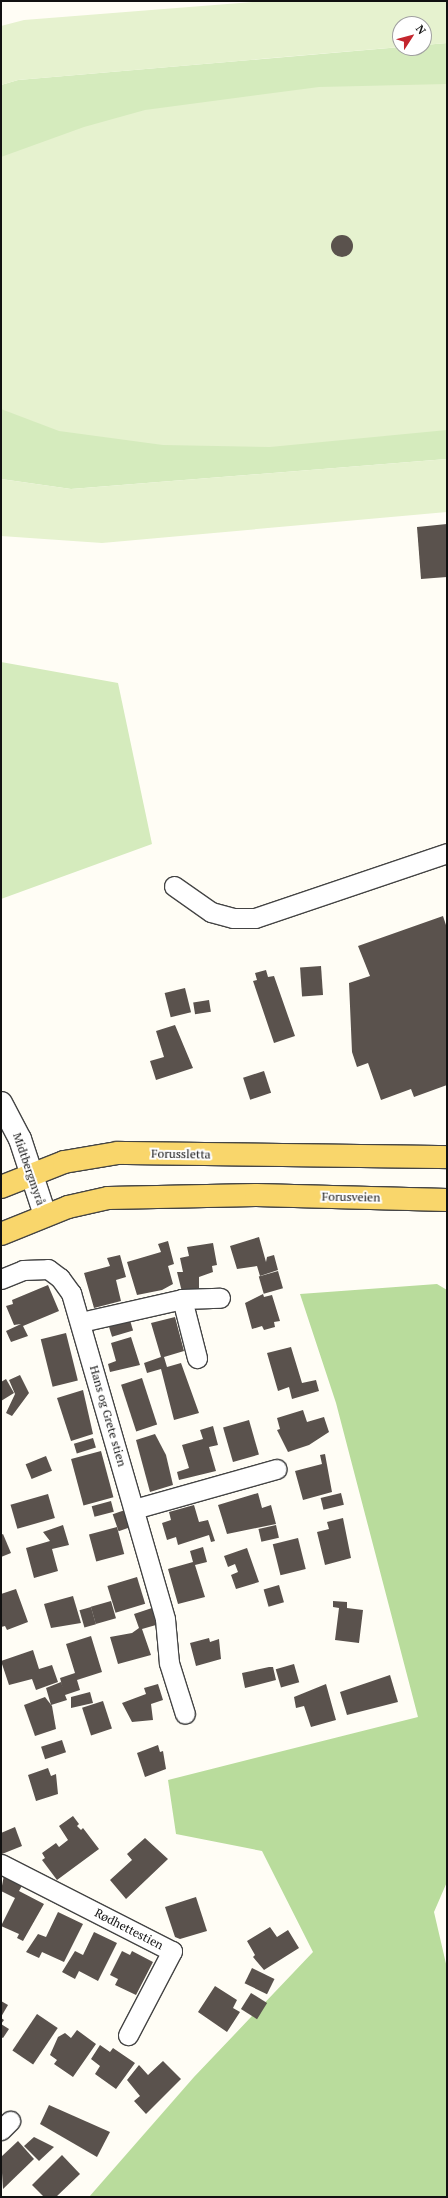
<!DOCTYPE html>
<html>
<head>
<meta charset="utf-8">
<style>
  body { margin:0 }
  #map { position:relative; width:448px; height:2198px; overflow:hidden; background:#fffdf5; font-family:"PT Serif",serif }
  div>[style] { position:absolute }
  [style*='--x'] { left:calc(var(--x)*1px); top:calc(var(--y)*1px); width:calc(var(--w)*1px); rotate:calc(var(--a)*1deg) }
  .green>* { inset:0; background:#d5ebbd }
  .forest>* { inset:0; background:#b9dc9c }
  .pitch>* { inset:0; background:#e6f2cf }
  .building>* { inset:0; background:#5a524d; transform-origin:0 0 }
  .round { border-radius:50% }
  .roads { filter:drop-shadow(1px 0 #444) drop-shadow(-1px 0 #444) drop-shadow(0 1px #444) drop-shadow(0 -1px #444) }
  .minor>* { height:19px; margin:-9.5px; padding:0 9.5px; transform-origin:9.5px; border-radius:9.5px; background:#fff }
  .tertiary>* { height:22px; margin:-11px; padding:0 11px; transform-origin:11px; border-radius:11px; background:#fff }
  .primary>* { height:22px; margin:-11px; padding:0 11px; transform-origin:11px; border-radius:11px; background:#f9d66b }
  span { translate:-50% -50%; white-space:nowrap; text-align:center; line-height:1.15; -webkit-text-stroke:4px #fff; paint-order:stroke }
  .street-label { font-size:12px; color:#111 }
  .frame { position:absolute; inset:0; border:2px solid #111; pointer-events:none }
  .north { position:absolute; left:392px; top:16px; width:40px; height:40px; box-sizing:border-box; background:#fff; border:1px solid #a0a0a0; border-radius:50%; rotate:54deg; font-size:11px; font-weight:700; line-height:16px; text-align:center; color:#111 }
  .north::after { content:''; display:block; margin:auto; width:14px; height:18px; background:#c4262e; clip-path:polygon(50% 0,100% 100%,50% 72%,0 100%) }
</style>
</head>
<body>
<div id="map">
  <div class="green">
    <i style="clip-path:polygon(447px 43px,447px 459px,71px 489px,1px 479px,1px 85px,18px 80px)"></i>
    <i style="clip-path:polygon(1px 662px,118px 683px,152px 844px,1px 899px)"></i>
  </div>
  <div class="forest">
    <i style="clip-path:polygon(437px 1284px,447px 1290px,447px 1882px,434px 1912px,447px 1968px,447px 2197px,89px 2197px,194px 2077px,313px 1952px,262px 1851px,176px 1834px,168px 1780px,418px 1717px,336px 1403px,300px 1294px)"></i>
  </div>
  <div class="pitch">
    <i style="clip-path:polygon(267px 1px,447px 1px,447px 43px,424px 45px,424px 24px,400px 24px,400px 47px,18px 80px,1px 85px,1px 26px,24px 20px)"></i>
    <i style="clip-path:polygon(447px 84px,447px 430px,270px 447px,163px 445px,59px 431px,1px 409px,1px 157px,84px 127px,145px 110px,319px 87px)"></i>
    <i style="clip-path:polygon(447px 459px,447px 512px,102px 543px,1px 536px,1px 479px,71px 489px)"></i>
  </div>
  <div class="building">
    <i class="round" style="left:331px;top:235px;width:22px;height:22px"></i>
    <i style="clip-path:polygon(447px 524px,447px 577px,421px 579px,417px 527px)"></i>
    <i style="clip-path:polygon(443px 916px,447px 928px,447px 1085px,414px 1097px,411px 1089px,381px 1100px,368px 1063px,357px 1067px,352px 1052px,349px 983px,370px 976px,358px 946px)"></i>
    <i style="left:321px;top:966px;width:29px;height:21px;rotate:86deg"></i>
    <i style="clip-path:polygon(266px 970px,268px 977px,274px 976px,295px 1036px,274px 1043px,253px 981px,257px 980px,255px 973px)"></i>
    <i style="left:185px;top:988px;width:25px;height:21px;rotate:76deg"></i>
    <i style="left:209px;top:1000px;width:12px;height:16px;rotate:81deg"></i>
    <i style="clip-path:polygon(175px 1025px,193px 1068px,156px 1080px,150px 1061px,164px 1057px,156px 1031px)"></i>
    <i style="left:264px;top:1071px;width:23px;height:22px;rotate:72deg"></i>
    <i style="clip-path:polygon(259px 1237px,266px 1262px,267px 1257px,274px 1255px,278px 1270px,260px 1276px,257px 1266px,237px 1269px,230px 1246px)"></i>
    <i style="clip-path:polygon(168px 1241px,174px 1264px,168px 1266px,173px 1284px,162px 1290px,137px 1295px,127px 1262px,161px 1252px,158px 1244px)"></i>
    <i style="clip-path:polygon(213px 1243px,217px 1265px,212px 1266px,213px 1272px,199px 1277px,199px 1292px,182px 1292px,177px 1272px,183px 1272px,180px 1258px,189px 1256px,187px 1247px)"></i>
    <i style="clip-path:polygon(120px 1255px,126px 1277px,116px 1280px,121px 1301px,94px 1308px,84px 1273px,110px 1266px,107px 1258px)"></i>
    <i style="left:278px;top:1271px;width:18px;height:20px;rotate:74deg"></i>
    <i style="clip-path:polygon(48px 1285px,59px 1311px,23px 1326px,28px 1336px,11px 1342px,6px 1331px,21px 1324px,14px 1325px,6px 1306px,13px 1304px,12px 1300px)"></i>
    <i style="clip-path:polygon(263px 1294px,264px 1297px,272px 1295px,280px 1321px,274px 1322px,275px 1327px,264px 1330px,262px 1326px,252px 1329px,245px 1303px)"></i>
    <i style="left:129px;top:1317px;width:14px;height:22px;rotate:73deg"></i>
    <i style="clip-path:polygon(175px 1317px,184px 1351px,164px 1357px,167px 1367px,181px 1363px,199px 1413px,174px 1420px,161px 1369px,147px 1373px,144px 1363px,161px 1357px,151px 1323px)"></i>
    <i style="left:66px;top:1333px;width:49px;height:26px;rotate:76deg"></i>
    <i style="clip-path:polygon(131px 1337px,140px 1365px,110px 1372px,108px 1364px,116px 1361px,111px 1343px)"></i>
    <i style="clip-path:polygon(291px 1347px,302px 1383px,316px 1380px,319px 1391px,292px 1399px,289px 1387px,278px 1391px,267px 1353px)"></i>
    <i style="clip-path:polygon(20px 1375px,29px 1393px,12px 1416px,6px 1413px,15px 1394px,9px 1380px)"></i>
    <i style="left:142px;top:1378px;width:49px;height:22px;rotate:72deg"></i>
    <i style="clip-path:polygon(6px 1379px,14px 1393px,1px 1401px,1px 1382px)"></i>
    <i style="clip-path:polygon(83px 1390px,93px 1434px,71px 1441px,57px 1398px)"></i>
    <i style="clip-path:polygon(303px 1410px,307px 1422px,324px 1417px,329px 1432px,309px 1445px,288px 1452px,277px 1430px,280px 1429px,277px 1418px)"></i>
    <i style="left:249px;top:1420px;width:36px;height:27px;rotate:74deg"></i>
    <i style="clip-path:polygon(213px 1426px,218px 1445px,209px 1447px,216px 1471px,179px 1480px,177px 1472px,189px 1468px,182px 1445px,203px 1439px,200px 1430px)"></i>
    <i style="clip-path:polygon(155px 1434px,166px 1455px,173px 1485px,150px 1492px,136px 1440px)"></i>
    <i style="left:93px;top:1438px;width:10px;height:20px;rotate:73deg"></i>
    <i style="left:101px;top:1451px;width:48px;height:31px;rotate:75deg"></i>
    <i style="clip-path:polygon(325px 1454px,332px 1492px,303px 1500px,295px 1471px,322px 1464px,320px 1455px)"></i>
    <i style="left:46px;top:1456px;width:16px;height:22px;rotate:68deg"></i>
    <i style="clip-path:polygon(258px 1493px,262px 1508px,271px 1505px,276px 1524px,227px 1534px,218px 1505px)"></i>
    <i style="left:341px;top:1493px;width:12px;height:21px;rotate:76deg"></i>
    <i style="left:48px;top:1494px;width:25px;height:39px;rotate:74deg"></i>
    <i style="left:111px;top:1501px;width:11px;height:20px;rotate:75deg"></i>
    <i style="clip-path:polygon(194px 1505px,199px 1522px,208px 1520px,215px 1541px,211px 1542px,209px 1535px,178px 1545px,176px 1537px,167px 1540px,162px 1523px,171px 1520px,169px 1512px)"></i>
    <i style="left:125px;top:1510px;width:18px;height:13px;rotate:71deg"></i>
    <i style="clip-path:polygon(343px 1518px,351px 1558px,325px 1565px,317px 1532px,329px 1529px,327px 1522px)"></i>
    <i style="clip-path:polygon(63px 1525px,69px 1545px,52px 1549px,58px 1571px,34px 1578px,26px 1548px,50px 1541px,43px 1532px)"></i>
    <i style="left:276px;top:1525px;width:13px;height:18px;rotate:77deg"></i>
    <i style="left:117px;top:1527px;width:28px;height:29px;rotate:75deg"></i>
    <i style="clip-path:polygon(3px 1534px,11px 1553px,1px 1557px,1px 1535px)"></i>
    <i style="left:298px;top:1538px;width:32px;height:26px;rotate:76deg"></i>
    <i style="clip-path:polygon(203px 1547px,207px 1562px,195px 1565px,205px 1597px,178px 1604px,168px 1569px,193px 1562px,190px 1551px)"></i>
    <i style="clip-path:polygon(247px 1548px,259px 1582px,236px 1589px,231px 1575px,238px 1572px,235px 1564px,228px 1567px,224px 1556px)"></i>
    <i style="left:137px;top:1577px;width:28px;height:31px;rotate:73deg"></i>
    <i style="left:279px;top:1585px;width:18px;height:16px;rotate:74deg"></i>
    <i style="clip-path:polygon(16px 1589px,28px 1622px,7px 1630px,5px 1626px,1px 1627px,1px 1594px)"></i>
    <i style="clip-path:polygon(73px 1596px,81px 1623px,51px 1628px,44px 1604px)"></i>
    <i style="left:111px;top:1601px;width:18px;height:21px;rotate:74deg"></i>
    <i style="clip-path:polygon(333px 1601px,347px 1602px,347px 1608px,363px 1610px,359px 1643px,335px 1640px,339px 1608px,333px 1607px)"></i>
    <i style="left:91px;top:1607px;width:18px;height:12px;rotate:74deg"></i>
    <i style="clip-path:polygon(152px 1608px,156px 1625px,142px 1629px,151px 1655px,118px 1664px,110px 1637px,132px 1633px,139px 1628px,134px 1614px)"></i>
    <i style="clip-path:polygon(91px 1636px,102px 1672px,77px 1680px,80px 1690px,65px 1695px,67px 1700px,51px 1705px,46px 1688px,61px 1682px,63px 1689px,60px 1678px,75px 1673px,66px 1644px)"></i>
    <i style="clip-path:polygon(209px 1638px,210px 1642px,219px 1639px,221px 1659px,196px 1666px,190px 1643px)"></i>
    <i style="clip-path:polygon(33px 1650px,39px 1669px,52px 1665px,58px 1682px,36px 1690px,32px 1679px,9px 1685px,1px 1661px)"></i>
    <i style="left:294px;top:1664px;width:19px;height:19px;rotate:74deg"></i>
    <i style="clip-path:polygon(269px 1667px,273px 1667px,276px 1680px,245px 1688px,242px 1673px)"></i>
    <i style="clip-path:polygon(390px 1675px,398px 1702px,347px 1715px,340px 1692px)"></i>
    <i style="clip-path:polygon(158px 1684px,163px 1700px,151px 1704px,153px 1720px,132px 1722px,122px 1703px,146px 1694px,144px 1688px)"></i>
    <i style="clip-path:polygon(326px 1684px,336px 1720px,311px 1727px,304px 1706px,296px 1708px,294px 1697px)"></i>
    <i style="clip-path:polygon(90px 1692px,93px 1703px,71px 1708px,71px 1697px)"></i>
    <i style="clip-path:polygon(45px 1697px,52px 1706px,56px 1729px,35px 1736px,24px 1705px)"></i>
    <i style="left:103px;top:1701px;width:29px;height:22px;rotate:72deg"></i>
    <i style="left:62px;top:1740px;width:13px;height:22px;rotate:72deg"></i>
    <i style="clip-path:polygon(158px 1745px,160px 1752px,163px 1751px,166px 1769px,145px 1777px,137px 1753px)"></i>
    <i style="clip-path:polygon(48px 1768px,51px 1776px,56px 1774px,58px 1794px,36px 1801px,28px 1775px)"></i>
    <i style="clip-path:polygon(73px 1816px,79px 1824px,77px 1826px,81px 1830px,83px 1828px,99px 1849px,57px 1880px,42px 1860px,45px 1858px,42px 1853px,56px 1843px,59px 1847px,68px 1840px,59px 1826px)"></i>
    <i style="clip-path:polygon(15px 1827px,22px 1846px,2px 1854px,1px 1833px)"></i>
    <i style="clip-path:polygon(145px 1838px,168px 1859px,126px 1899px,110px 1880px,132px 1860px,127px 1854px)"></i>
    <i style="clip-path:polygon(4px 1875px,23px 1884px,19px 1891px,44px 1904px,23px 1941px,17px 1938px,19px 1934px,1px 1926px,15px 1898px,1px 1891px)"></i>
    <i style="clip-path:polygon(196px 1897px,207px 1931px,180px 1939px,175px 1937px,165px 1907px)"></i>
    <i style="clip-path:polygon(58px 1912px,83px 1924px,64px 1962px,42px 1952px,39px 1958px,26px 1952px,38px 1934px,46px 1937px)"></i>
    <i style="clip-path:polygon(270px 1927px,277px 1937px,288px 1930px,299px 1948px,264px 1970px,253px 1957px,255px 1955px,247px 1941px)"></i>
    <i style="clip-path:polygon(94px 1932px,117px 1943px,98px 1981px,79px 1971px,75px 1979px,62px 1972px,75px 1951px,83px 1955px)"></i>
    <i style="clip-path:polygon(122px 1951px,130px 1955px,132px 1951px,153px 1962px,136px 1995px,115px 1985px,118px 1979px,110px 1975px)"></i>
    <i style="left:252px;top:1968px;width:25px;height:17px;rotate:26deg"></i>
    <i style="clip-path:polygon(215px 1986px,237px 2000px,233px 2008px,240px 2012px,227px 2032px,198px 2012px)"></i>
    <i style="left:251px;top:1993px;width:19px;height:19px;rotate:32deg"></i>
    <i style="clip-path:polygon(1px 2001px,8px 2005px,1px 2017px)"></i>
    <i style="left:37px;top:2014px;width:25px;height:44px;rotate:34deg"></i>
    <i style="clip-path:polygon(1px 2018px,4px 2020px,1px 2024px,9px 2029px,3px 2038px,1px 2037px)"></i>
    <i style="clip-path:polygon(77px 2030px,96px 2044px,73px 2077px,54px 2064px,57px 2060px,50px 2055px,58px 2037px,65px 2033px,71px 2038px)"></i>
    <i style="clip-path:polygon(100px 2045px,110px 2052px,113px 2048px,135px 2063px,116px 2089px,95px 2074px,100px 2066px,91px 2059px)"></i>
    <i style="clip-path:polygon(163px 2061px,181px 2079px,146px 2114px,134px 2101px,140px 2096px,127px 2080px,139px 2065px,148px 2075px)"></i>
    <i style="clip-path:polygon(49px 2105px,110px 2132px,97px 2157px,40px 2124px)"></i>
    <i style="clip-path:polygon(34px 2137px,54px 2147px,39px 2161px,24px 2146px)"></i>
    <i style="clip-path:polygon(18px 2141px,34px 2159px,3px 2189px,1px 2157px)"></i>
    <i style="clip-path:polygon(62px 2155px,80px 2174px,56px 2197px,44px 2197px,32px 2185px)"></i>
  </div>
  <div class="roads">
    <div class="minor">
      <i style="--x:174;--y:886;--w:45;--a:35.1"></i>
      <i style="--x:211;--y:912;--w:23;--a:15"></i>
      <i style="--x:233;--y:918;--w:22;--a:0"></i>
      <i style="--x:255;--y:918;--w:203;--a:-18.7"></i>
      <i style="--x:1;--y:1279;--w:24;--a:-22"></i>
      <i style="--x:23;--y:1270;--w:25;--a:-2"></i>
      <i style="--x:48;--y:1269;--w:15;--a:37"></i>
      <i style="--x:60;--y:1278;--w:19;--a:54"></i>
      <i style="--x:71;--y:1293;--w:339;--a:73.9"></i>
      <i style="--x:165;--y:1619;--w:44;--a:84.8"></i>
      <i style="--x:169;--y:1663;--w:53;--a:72.6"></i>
      <i style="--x:182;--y:1299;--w:61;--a:75.7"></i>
      <i style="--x:81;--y:1322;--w:104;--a:-12.8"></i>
      <i style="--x:182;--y:1299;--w:38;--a:-2"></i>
      <i style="--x:134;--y:1509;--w:148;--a:-15.7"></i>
      <i style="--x:1;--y:1864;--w:192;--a:27"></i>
      <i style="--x:172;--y:1951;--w:95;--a:117.6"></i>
      <i style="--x:1;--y:2130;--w:13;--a:-45"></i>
    </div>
    <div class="tertiary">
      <i style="--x:1;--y:1103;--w:41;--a:62.2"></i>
      <i style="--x:20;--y:1139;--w:80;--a:71.8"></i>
    </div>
    <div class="primary">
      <i style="--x:1;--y:1187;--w:68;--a:-21.6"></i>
      <i style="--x:64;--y:1162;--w:55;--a:-9.5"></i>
      <i style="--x:118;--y:1153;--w:329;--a:0.7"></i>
      <i style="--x:1;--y:1234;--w:72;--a:-21.9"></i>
      <i style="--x:68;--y:1207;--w:41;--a:-12.7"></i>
      <i style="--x:108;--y:1198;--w:148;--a:-1.2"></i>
      <i style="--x:256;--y:1195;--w:191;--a:1.5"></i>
    </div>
  </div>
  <div class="street-label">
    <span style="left:181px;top:1154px;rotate:1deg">Forussletta</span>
    <span style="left:29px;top:1169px;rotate:71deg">Midtbergmyrå</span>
    <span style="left:351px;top:1197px;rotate:1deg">Forusveien</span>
    <span style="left:108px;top:1416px;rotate:74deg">Hans og Grete stien</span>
    <span style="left:129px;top:1929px;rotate:27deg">Rødhettestien</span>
  </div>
  <div class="frame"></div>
  <div class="north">N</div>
</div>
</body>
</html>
